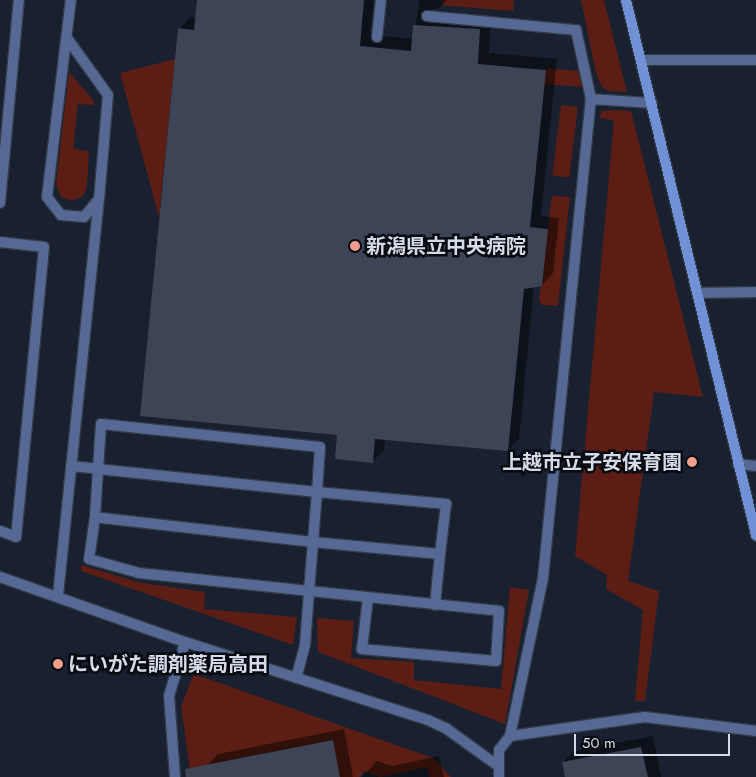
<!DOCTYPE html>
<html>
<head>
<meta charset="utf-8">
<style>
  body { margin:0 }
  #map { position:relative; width:756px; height:777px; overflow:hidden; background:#192130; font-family:Jost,"Noto Sans JP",sans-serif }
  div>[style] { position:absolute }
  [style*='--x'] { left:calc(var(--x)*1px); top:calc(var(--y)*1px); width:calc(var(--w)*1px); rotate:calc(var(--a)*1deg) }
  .green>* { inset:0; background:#5c1e14; transform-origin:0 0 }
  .shadow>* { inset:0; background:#0007 }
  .building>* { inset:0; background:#3c4456 }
  .roads { filter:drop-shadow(1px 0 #333b49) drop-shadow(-1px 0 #333b49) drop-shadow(0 1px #333b49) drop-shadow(0 -1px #333b49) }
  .lane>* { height:10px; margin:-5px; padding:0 5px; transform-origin:5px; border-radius:5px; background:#556994 }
  .street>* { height:10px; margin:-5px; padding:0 5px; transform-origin:5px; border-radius:5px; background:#556994 }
  .secondary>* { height:10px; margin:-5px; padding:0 5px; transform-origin:5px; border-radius:5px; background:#7191d6 }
  .dots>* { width:14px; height:14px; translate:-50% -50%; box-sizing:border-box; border:2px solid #070a11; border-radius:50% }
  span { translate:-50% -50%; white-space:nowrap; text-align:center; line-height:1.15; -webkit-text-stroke:5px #070a11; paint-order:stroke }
  .poi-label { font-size:20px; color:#d5dbe6; font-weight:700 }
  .left { translate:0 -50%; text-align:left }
  .right { translate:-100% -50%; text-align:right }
  .scale { position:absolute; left:574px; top:734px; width:156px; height:22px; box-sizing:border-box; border:2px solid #d5dbe6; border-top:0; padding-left:6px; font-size:15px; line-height:18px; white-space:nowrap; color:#d5dbe6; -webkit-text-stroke:4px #070a11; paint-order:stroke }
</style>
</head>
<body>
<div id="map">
  <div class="green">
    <i style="clip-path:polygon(443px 0,514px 0,513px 11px,442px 5px)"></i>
    <i style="clip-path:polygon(581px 0,604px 0,627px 92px,608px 91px,602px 87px,596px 73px)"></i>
    <i style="clip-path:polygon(175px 59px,159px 217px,120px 73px)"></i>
    <i style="clip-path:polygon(546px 68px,578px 71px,583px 87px,544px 84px)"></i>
    <i style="clip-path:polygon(69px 72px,94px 101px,94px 105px,78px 104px,73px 149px,89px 151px,87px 187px,83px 196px,72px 201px,61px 197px,56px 184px)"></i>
    <i style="left:561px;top:105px;width:17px;height:71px;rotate:7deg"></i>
    <i style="clip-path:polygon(615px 110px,631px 111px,703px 397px,654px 392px,628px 581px,659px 591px,645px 701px,635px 701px,643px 610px,606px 589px,607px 575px,575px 556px,614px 120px,599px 118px,602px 111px)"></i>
    <i style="clip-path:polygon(552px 196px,570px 197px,558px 306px,542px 305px,539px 300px)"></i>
    <i style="clip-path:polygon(81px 565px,141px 583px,205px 592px,204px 609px,297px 617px,293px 645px,81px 571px)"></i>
    <i style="clip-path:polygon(510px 587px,529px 590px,505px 724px,318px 652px,317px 618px,354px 621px,351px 658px,414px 662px,414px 680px,501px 689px)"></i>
    <i style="clip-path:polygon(194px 674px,433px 758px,451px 777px,430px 777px,427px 767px,380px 777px,364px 771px,360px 777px,340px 777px,332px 740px,206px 765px,191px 777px,181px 706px)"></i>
  </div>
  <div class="shadow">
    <i style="clip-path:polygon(198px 0,374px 0,370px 35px,414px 39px,419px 0,447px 0,438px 9px,432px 9px,449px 15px,491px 18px,489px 53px,557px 59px,541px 216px,559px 218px,553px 273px,542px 285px,534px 286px,519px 439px,508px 450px,385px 438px,384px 450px,372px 462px,338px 434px,179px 29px,190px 17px,196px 18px)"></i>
    <i style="clip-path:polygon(344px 729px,353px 777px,209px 777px,207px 765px,218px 754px)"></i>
    <i style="clip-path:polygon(653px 736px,661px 777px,567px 777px,563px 762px,575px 751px)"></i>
    <i style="clip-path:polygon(439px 756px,444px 777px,362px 777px,377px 761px,392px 766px)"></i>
  </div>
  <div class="building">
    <i style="clip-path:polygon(197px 0,364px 0,360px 46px,411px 51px,413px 25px,480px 29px,478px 64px,546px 70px,530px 227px,548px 229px,542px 286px,524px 289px,508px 451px,375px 439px,373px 463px,335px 459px,337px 435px,140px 416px,178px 28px,194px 30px)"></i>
    <i style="clip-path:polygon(333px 740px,340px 777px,186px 777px,185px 769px)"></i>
    <i style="clip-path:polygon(641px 747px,648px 777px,565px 777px,562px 762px)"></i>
  </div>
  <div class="roads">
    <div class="lane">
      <i style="--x:427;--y:16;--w:150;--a:5.4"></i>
      <i style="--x:576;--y:30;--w:71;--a:77.7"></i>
      <i style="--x:377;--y:37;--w:37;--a:-84"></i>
      <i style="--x:67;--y:38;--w:70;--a:54.3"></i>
      <i style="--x:108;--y:95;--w:104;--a:94.9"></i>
      <i style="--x:99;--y:199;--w:23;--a:130"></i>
      <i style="--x:84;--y:217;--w:23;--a:-175"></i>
      <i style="--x:61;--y:215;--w:23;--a:-128"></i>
      <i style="--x:47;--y:197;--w:198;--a:-83.1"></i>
      <i style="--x:0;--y:203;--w:204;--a:-84.7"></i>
      <i style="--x:0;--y:242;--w:44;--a:6.5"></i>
      <i style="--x:44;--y:247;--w:291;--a:95.5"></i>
      <i style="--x:16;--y:537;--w:17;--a:-159"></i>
      <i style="--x:71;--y:466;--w:27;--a:6"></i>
      <i style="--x:98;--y:469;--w:220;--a:6"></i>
      <i style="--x:317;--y:492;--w:130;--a:5.3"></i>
      <i style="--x:446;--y:504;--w:50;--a:96.8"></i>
      <i style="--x:440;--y:554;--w:128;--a:-174.6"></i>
      <i style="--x:313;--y:542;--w:219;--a:-173.5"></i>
      <i style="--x:95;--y:517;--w:48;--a:-86.4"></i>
      <i style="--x:98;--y:469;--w:45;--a:-86.2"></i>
      <i style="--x:101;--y:424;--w:220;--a:6"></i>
      <i style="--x:320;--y:447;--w:45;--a:93.8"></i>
      <i style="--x:317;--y:492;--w:100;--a:94.6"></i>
      <i style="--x:309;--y:592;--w:53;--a:94.3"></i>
      <i style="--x:305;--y:645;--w:34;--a:105"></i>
      <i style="--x:95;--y:517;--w:42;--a:98.1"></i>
      <i style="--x:89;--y:559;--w:52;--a:15.6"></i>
      <i style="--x:139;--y:573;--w:362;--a:6"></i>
      <i style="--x:499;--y:611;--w:50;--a:93.4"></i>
      <i style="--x:496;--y:661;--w:135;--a:-174.9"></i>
      <i style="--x:362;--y:649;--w:51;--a:-83.3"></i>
      <i style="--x:58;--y:595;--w:398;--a:-84.1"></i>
      <i style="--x:435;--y:605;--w:51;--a:-84.4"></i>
    </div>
    <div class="street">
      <i style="--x:642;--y:60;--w:114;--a:0"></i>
      <i style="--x:697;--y:293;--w:59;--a:-1"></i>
      <i style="--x:738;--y:464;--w:18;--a:6"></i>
      <i style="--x:0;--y:577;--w:196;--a:19.4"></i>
      <i style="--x:185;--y:642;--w:255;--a:17.8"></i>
      <i style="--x:428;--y:720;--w:21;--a:25"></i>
      <i style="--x:447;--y:729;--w:62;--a:35.8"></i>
      <i style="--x:510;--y:736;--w:161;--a:-78.2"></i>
      <i style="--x:543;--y:578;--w:481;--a:-84.3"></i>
      <i style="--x:591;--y:99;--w:61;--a:3.8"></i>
      <i style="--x:175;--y:777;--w:81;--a:-94.2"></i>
      <i style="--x:169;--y:696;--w:56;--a:-73.5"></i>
      <i style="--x:499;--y:777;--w:27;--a:-90"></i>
      <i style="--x:499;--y:750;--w:18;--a:-52"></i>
      <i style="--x:510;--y:736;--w:136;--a:-8"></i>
      <i style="--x:645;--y:717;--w:112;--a:7.2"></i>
    </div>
    <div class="secondary">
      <i style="--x:626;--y:0;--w:551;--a:76.34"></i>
    </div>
  </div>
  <div class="dots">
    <i style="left:355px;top:246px;background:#f49d8c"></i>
    <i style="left:692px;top:462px;background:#f49d8c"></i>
    <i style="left:58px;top:664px;background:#f49d8c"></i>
  </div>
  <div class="poi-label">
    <span class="left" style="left:366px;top:246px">新潟県立中央病院</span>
    <span class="right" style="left:682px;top:462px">上越市立子安保育園</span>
    <span class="left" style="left:68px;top:664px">にいがた調剤薬局高田</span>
  </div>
  <div class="scale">50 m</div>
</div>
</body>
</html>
